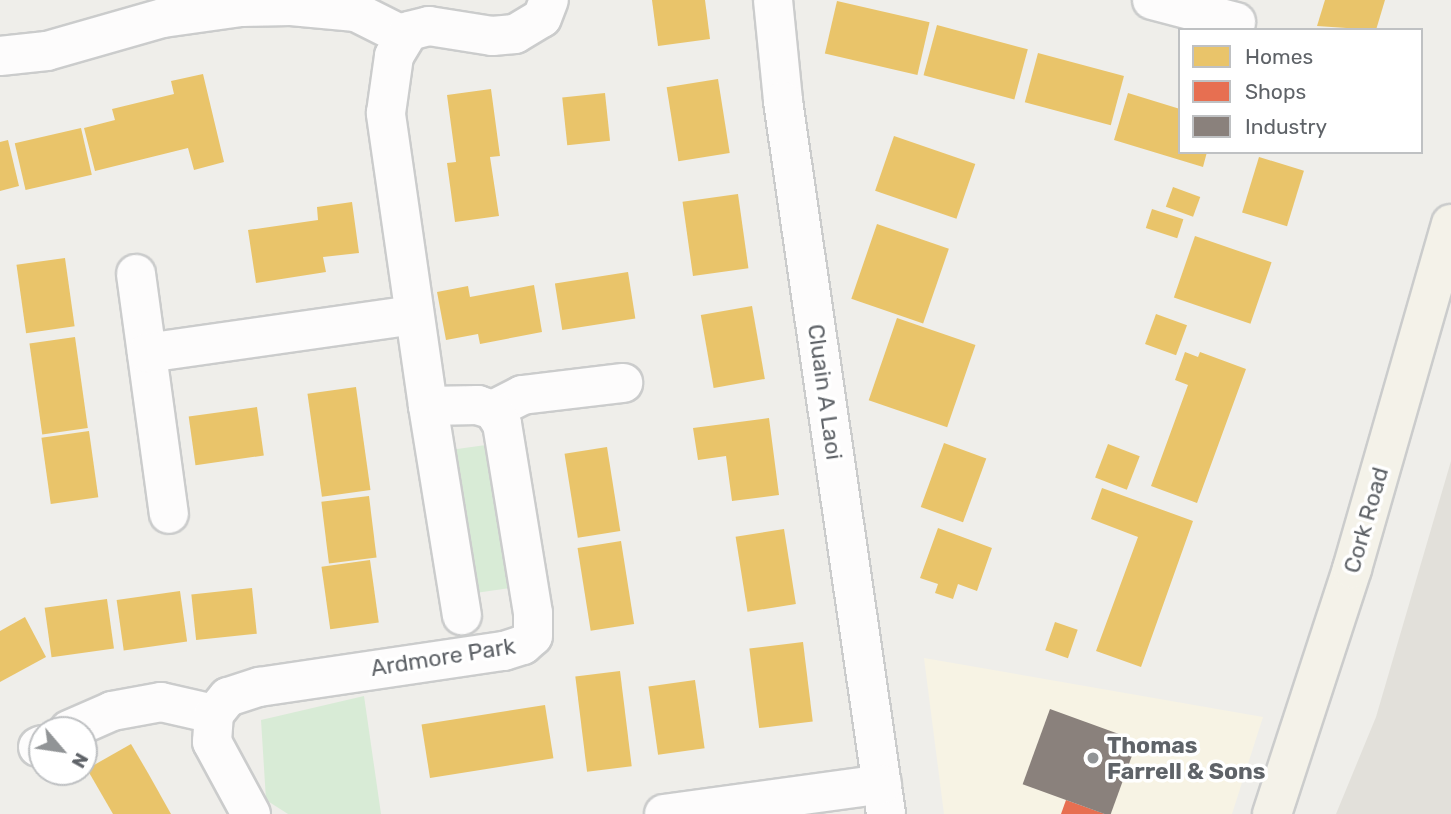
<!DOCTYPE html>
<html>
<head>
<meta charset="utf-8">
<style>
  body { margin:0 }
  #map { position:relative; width:1451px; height:814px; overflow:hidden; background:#efeeea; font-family:Rubik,sans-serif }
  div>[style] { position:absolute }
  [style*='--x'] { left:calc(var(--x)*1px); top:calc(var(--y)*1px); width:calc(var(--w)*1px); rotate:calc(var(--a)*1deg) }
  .commercial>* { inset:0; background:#f7f3e4 }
  .education>* { inset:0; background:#e2e0da }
  .green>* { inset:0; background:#d8ebd6; transform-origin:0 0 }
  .homes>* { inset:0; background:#e9c46a; transform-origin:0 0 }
  .shops>* { inset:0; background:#e76f51 }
  .industry>* { inset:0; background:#8a817c; transform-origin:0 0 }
  .roads { filter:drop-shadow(2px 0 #cbcccc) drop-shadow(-2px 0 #cbcccc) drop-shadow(0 2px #cbcccc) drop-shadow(0 -2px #cbcccc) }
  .minor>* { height:38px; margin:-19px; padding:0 19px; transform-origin:19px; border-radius:19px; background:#fdfcfc }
  .major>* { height:38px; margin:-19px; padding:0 19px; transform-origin:19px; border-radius:19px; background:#f4f2e9 }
  .dots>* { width:19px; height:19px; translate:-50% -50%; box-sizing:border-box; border:4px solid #fff; border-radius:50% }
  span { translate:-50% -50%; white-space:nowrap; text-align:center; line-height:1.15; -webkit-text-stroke:7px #fff; paint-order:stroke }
  .street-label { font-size:23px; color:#5f6368 }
  .poi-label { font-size:23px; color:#5f6368; font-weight:700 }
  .left { translate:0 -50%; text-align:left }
  .legend { position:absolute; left:1178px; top:28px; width:245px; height:126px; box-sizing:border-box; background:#fff; border:2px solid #bfc1c3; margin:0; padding:9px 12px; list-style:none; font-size:21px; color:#5f6368 }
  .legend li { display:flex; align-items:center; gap:14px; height:35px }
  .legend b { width:35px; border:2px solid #bfc1c3 }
  .north { position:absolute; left:28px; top:716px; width:70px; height:70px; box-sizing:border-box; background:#fff; border:2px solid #bfc1c3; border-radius:50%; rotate:119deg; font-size:19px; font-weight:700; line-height:28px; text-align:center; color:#5f6368 }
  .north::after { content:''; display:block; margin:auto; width:24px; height:32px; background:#919496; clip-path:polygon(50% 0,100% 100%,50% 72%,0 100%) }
</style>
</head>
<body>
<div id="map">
  <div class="commercial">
    <i style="clip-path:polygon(924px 658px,1263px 717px,1232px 814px,944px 814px)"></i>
  </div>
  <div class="education">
    <i style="clip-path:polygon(1451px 461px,1451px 814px,1336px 814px,1376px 717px)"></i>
  </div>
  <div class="green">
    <i style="left:493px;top:444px;width:145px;height:38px;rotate:82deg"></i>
    <i style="clip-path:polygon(364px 696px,381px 814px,288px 814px,266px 800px,261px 720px)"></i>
  </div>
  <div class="homes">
    <i style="clip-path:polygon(652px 0,705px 0,710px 39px,658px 46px)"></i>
    <i style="clip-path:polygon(1325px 0,1385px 0,1376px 30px,1317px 26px)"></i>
    <i style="left:837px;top:1px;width:95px;height:54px;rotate:13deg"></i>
    <i style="left:937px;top:25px;width:94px;height:52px;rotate:15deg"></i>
    <i style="left:1038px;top:53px;width:89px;height:51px;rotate:15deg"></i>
    <i style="clip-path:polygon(203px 74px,224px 162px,194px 170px,188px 148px,95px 171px,84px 128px,115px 120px,112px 109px,174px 94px,171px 81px)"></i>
    <i style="left:718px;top:79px;width:75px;height:52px;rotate:81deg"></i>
    <i style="clip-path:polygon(491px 89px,500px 156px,490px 157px,499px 216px,455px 222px,447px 163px,456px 162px,447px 95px)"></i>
    <i style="left:605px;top:93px;width:48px;height:43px;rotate:84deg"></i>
    <i style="clip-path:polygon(1128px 93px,1180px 109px,1180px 152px,1207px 152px,1203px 167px,1114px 140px)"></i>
    <i style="left:81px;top:128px;width:48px;height:68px;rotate:77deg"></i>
    <i style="left:894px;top:136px;width:86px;height:58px;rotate:19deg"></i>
    <i style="clip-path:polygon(8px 140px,19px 186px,0 191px,0 142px)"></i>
    <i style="left:1259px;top:157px;width:47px;height:58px;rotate:17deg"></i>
    <i style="left:1173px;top:187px;width:29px;height:21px;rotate:20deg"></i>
    <i style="left:738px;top:194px;width:75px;height:56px;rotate:82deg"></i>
    <i style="clip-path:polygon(352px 202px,359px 253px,323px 257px,326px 272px,256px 283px,248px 230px,318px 220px,317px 207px)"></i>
    <i style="left:1152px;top:209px;width:33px;height:20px;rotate:18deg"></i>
    <i style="left:877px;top:224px;width:76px;height:79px;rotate:19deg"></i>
    <i style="left:1195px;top:236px;width:81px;height:65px;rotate:19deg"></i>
    <i style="left:65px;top:258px;width:69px;height:49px;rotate:82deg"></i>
    <i style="left:628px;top:272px;width:47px;height:74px;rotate:81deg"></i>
    <i style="clip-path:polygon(534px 285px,542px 332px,480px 344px,478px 334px,446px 340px,437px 292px,468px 286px,470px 297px)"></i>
    <i style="left:752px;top:306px;width:74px;height:52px;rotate:80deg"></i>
    <i style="left:1156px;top:314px;width:33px;height:32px;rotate:20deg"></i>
    <i style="left:897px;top:318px;width:83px;height:87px;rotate:19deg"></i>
    <i style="left:75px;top:337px;width:92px;height:46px;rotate:82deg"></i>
    <i style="clip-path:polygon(1185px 352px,1198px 357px,1200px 352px,1246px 369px,1197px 503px,1151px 486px,1188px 385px,1175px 380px)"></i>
    <i style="left:356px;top:387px;width:104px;height:49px;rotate:82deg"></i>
    <i style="left:257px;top:407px;width:49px;height:69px;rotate:82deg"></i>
    <i style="clip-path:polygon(769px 418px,779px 495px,732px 501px,726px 456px,698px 460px,693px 428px)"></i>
    <i style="left:89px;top:431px;width:67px;height:48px;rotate:82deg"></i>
    <i style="left:944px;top:443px;width:45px;height:68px;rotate:20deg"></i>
    <i style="left:1108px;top:444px;width:34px;height:36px;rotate:21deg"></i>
    <i style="left:607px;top:447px;width:85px;height:43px;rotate:81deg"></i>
    <i style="clip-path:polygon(1102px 488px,1193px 521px,1141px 667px,1096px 651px,1138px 537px,1091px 519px)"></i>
    <i style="left:369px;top:496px;width:62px;height:48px;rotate:83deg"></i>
    <i style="clip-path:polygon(938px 528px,992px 548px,977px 591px,958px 584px,953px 599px,935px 593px,938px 584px,920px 578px)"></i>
    <i style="left:784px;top:529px;width:76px;height:49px;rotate:81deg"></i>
    <i style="left:621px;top:541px;width:84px;height:44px;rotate:81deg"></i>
    <i style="left:370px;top:560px;width:63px;height:49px;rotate:82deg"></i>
    <i style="left:252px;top:588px;width:46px;height:61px;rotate:84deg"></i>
    <i style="left:180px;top:591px;width:51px;height:64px;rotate:82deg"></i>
    <i style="left:107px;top:599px;width:50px;height:63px;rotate:82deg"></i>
    <i style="clip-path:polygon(25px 617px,46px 657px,0 682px,0 631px)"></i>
    <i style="left:1055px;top:622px;width:24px;height:30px;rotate:19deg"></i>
    <i style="left:803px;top:642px;width:80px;height:54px;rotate:83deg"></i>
    <i style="left:620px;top:671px;width:96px;height:45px;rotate:83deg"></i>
    <i style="left:695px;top:680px;width:69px;height:47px;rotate:82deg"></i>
    <i style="left:545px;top:705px;width:54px;height:125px;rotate:81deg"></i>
    <i style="clip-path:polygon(131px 744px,148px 773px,171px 814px,113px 814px,87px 769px)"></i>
  </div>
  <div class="shops">
    <i style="clip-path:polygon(1066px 800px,1105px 814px,1061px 814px)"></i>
  </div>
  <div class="industry">
    <i style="left:1050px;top:709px;width:93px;height:80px;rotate:20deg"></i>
  </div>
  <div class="roads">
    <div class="minor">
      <i style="--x:773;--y:0;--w:101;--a:84.3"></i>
      <i style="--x:783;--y:101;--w:720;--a:81.78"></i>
      <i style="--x:1152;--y:0;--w:87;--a:14.7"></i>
      <i style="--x:0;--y:56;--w:47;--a:-6.1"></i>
      <i style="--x:47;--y:51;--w:121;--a:-15.9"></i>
      <i style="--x:163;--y:18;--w:79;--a:-8"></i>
      <i style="--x:241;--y:7;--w:50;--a:-1.1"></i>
      <i style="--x:291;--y:6;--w:65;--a:5.3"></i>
      <i style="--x:356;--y:12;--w:54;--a:26.6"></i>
      <i style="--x:136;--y:274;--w:242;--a:82.2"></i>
      <i style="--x:147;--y:353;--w:269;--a:-8.1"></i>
      <i style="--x:428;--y:406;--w:212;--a:80.8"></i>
      <i style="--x:493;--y:410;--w:33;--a:-27"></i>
      <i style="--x:522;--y:395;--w:102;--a:-6.8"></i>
      <i style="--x:69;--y:730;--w:47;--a:-23.8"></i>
      <i style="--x:112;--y:711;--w:50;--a:-10.4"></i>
      <i style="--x:161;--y:702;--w:54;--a:12.8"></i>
      <i style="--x:38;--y:747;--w:4;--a:-27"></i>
      <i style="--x:251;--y:814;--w:82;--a:-118.4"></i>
      <i style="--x:212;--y:742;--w:28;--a:-86"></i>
      <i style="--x:214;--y:714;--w:22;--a:-51"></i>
      <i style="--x:228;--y:697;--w:33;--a:-18"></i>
      <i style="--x:259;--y:687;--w:248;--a:-8.4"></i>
      <i style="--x:504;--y:651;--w:20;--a:-18"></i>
      <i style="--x:523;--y:645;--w:13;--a:-42"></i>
      <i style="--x:533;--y:636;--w:23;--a:-90"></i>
      <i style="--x:533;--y:613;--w:192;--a:-99.3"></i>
      <i style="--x:502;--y:424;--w:17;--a:-123"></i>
      <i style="--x:493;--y:410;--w:16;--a:-162"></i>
      <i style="--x:478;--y:405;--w:50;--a:178.9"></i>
      <i style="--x:428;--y:406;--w:296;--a:-98.2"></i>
      <i style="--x:386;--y:113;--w:58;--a:-82"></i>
      <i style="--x:394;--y:56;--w:29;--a:-59"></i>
      <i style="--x:409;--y:31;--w:21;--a:-14"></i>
      <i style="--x:429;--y:26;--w:64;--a:9"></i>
      <i style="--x:492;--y:36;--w:23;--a:-5"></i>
      <i style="--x:515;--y:34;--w:31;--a:-31"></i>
      <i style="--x:542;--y:18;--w:19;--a:-69"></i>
      <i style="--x:664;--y:814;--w:220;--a:-7.8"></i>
    </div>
    <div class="major">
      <i style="--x:1272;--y:814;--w:258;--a:-71.9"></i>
      <i style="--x:1352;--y:569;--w:359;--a:-74"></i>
    </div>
  </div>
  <div class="dots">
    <i style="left:1093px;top:758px;background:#919496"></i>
  </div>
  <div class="street-label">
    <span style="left:825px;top:392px;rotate:82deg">Cluain A Laoi</span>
    <span style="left:1366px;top:520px;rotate:-74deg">Cork Road</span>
    <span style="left:443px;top:657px;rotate:-9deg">Ardmore Park</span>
  </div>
  <div class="poi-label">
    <span class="left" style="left:1107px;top:758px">Thomas<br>Farrell &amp; Sons</span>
  </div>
  <ul class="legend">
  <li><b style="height:19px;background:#e9c46a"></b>Homes</li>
  <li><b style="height:19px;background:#e76f51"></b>Shops</li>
  <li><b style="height:19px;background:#8a817c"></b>Industry</li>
  </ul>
  <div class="north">N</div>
</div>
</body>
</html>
